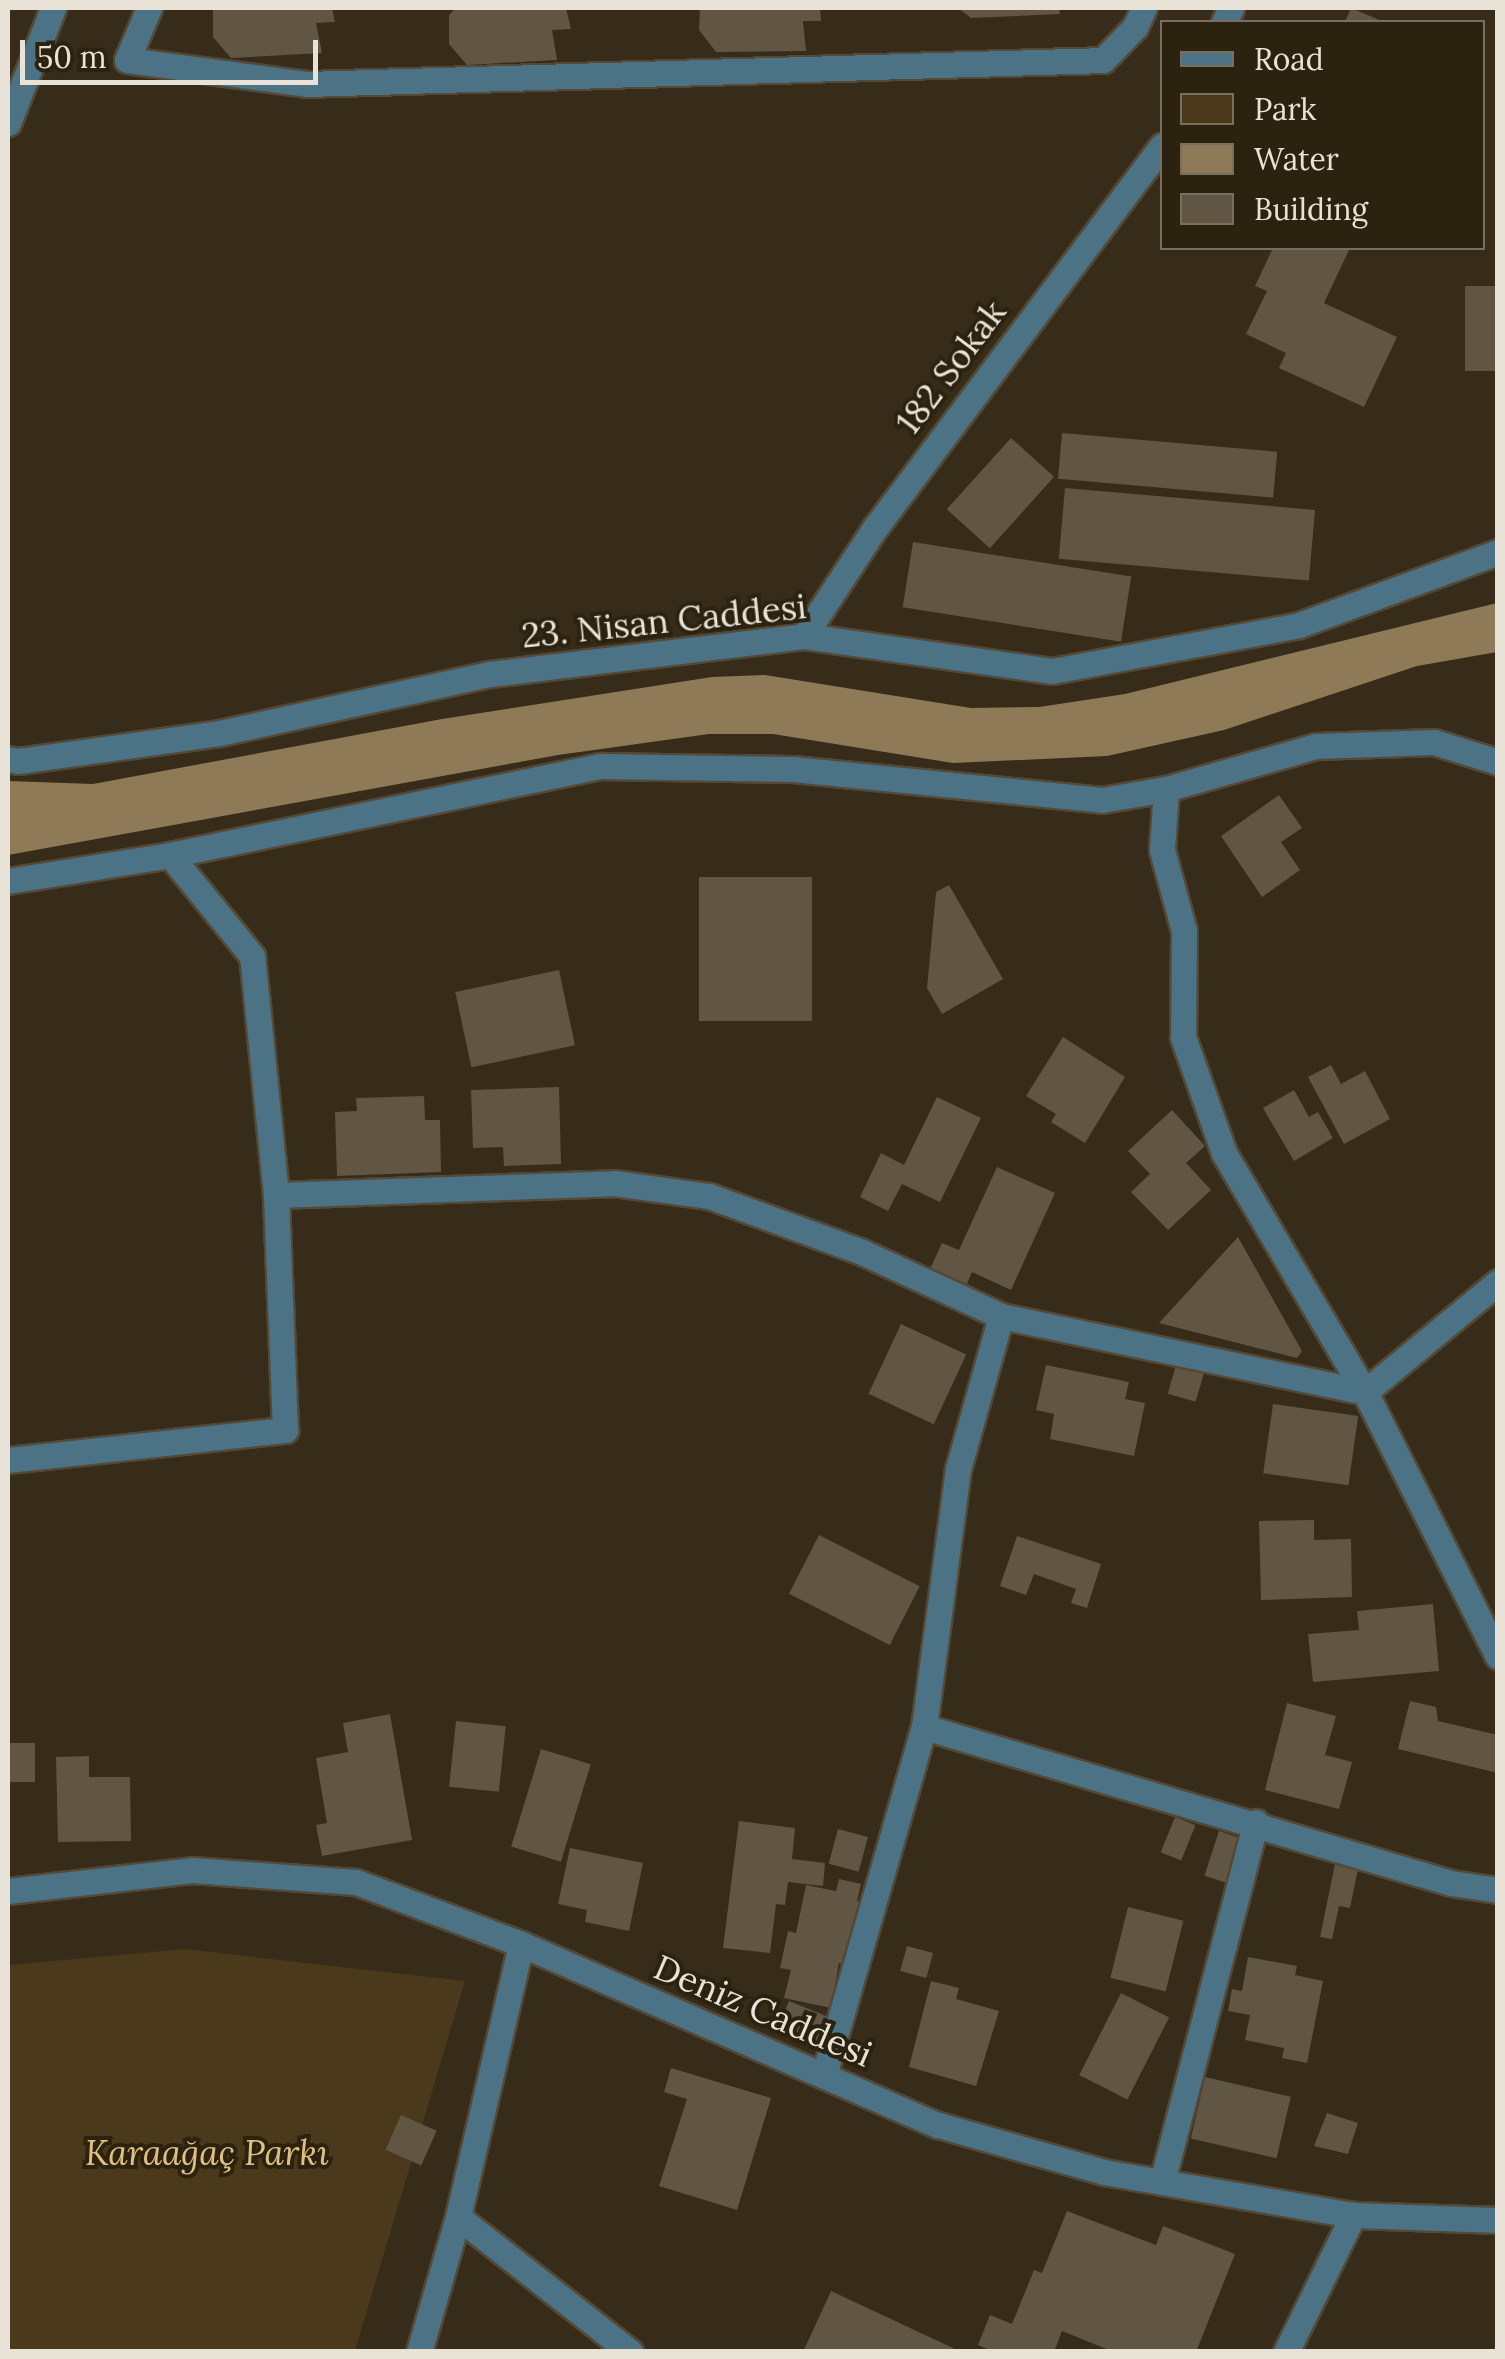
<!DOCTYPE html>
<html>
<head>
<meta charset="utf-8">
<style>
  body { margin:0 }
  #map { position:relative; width:1505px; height:2359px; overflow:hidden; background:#362c19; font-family:Lora,serif }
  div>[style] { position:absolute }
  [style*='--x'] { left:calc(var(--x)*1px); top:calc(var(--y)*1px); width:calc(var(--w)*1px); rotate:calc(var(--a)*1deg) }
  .green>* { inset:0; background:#4a391a }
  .water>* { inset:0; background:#8e7a56 }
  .building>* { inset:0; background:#615643; transform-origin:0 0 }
  .roads { filter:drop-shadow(2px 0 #534937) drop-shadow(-2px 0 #534937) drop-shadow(0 2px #534937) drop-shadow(0 -2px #534937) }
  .minor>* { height:25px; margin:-12.5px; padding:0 12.5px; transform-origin:12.5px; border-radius:12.5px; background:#4b7385 }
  span { translate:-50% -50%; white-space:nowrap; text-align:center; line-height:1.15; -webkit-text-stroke:8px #2c2210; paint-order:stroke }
  .street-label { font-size:35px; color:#e9e3d7 }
  .park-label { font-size:35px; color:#e1bf83; font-style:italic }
  .frame { position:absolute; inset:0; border:10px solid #e9e3d7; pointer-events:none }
  .legend { position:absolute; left:1160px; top:20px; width:325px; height:230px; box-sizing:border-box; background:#2c2210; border:2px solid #786f60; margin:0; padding:12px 18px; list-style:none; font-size:30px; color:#e9e3d7 }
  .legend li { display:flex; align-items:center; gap:20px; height:50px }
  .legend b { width:50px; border:2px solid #786f60 }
  .scale { position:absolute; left:20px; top:40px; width:298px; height:45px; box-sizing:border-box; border:5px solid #e9e3d7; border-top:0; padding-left:12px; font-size:30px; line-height:35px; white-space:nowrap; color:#e9e3d7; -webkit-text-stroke:8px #2c2210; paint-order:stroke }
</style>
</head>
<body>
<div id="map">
  <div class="green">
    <i style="clip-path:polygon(185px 1949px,465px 1981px,355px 2351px,8px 2352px,8px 1965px)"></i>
  </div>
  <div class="water">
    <i style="clip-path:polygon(1497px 603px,1497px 652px,1417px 666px,1224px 730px,1107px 756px,953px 763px,773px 734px,709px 734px,558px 755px,8px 855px,8px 781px,93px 784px,442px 719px,712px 677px,765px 675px,971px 708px,1039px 707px,1125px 694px)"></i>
  </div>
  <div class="building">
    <i style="clip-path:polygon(213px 8px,332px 8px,335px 22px,316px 23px,322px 53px,231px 58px,213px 37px)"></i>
    <i style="clip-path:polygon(456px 8px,566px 8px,571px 29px,552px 30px,557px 60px,467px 65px,449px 44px,449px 15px)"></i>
    <i style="clip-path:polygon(700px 8px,820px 8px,821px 21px,803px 21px,806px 51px,716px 52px,699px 30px)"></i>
    <i style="clip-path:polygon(958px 8px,1059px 8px,1060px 14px,971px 18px)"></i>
    <i style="clip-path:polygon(1351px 8px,1384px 22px,1345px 22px)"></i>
    <i style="clip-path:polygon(1273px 248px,1350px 248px,1324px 303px,1397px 337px,1364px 407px,1279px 368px,1286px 353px,1246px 334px,1267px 291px,1255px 286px)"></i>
    <i style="left:1498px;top:286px;width:85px;height:33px;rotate:90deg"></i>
    <i style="left:1062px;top:433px;width:216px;height:46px;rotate:5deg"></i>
    <i style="left:1011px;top:438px;width:58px;height:96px;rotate:42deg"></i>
    <i style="left:1065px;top:488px;width:251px;height:71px;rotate:5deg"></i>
    <i style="left:913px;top:542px;width:221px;height:66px;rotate:9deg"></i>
    <i style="clip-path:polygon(1279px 795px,1302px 828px,1281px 842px,1300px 870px,1262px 897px,1221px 836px)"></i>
    <i style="left:812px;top:877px;width:144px;height:113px;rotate:90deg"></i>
    <i style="clip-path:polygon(949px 885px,1003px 979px,942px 1014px,927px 988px,936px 892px)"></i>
    <i style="left:559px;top:970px;width:77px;height:106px;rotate:78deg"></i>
    <i style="clip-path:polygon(1063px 1037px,1125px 1077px,1085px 1143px,1051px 1122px,1056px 1114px,1026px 1096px)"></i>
    <i style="clip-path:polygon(1331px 1065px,1341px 1084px,1365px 1071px,1390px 1119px,1344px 1144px,1308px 1077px)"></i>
    <i style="clip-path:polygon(559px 1087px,561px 1164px,504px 1166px,503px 1147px,473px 1148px,471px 1090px)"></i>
    <i style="clip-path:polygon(1294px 1090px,1309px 1117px,1318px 1112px,1333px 1138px,1294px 1161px,1263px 1108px)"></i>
    <i style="clip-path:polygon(424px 1096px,425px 1120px,440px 1120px,441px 1172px,337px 1176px,335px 1112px,357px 1111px,356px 1098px)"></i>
    <i style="clip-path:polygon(937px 1097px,981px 1118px,940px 1202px,902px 1184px,888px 1211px,860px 1197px,881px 1153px,904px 1165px)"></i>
    <i style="clip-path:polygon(1172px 1110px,1205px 1146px,1186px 1163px,1211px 1190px,1168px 1230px,1131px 1192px,1150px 1174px,1128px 1151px)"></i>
    <i style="clip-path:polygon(997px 1167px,1055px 1193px,1011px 1290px,972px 1272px,966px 1286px,930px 1269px,942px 1243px,959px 1250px)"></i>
    <i style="clip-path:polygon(1238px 1237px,1302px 1351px,1297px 1358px,1159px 1323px)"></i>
    <i style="left:901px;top:1324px;width:72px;height:77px;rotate:25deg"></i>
    <i style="clip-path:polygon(1046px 1365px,1129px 1382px,1125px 1399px,1145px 1403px,1134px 1456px,1050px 1439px,1054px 1414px,1036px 1410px)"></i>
    <i style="left:1176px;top:1365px;width:29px;height:30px;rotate:16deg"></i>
    <i style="left:1273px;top:1404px;width:86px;height:70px;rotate:8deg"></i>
    <i style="clip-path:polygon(1314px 1520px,1314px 1540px,1351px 1539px,1352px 1597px,1261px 1600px,1259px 1521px)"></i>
    <i style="left:819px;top:1535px;width:113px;height:66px;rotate:27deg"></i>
    <i style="clip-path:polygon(1017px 1536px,1101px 1564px,1087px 1608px,1071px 1603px,1076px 1589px,1034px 1574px,1026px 1595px,1000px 1586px)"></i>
    <i style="clip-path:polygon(1433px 1604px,1439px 1671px,1313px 1682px,1308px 1634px,1359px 1630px,1357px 1611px)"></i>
    <i style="clip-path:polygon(1410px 1701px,1436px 1707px,1438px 1721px,1498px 1735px,1498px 1773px,1398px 1749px)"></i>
    <i style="clip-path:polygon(1287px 1703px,1336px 1716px,1325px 1755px,1352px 1762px,1339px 1809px,1265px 1790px)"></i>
    <i style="clip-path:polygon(390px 1714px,412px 1840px,322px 1856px,316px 1825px,327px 1823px,316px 1758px,348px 1752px,343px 1723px)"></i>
    <i style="left:456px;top:1721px;width:50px;height:66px;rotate:6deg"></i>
    <i style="left:8px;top:1743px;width:27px;height:39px"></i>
    <i style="left:541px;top:1749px;width:52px;height:102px;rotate:17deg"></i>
    <i style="clip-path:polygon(89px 1756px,89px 1777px,130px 1777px,131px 1841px,58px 1842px,56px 1757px)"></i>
    <i style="left:1175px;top:1817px;width:22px;height:38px;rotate:22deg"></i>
    <i style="clip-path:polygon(739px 1821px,795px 1828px,792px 1859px,825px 1863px,823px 1886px,788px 1882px,785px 1905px,776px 1904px,770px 1953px,723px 1948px)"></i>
    <i style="left:838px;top:1829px;width:31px;height:36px;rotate:15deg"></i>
    <i style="left:1219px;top:1831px;width:28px;height:47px;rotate:18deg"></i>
    <i style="clip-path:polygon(570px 1848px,643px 1863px,629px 1931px,585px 1922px,587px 1910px,558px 1904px)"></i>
    <i style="clip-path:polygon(1335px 1864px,1358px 1869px,1350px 1908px,1339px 1906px,1332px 1939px,1320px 1937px)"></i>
    <i style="clip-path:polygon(839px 1879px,861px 1884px,857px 1901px,865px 1902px,852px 1966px,839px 1963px,831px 2008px,784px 1998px,791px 1970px,780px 1968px,788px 1931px,796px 1933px,806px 1885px,836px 1891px)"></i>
    <i style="left:1128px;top:1907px;width:57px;height:73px;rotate:14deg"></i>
    <i style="left:907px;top:1946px;width:27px;height:26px;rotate:15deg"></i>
    <i style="clip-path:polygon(1248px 1957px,1297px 1966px,1295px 1975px,1323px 1981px,1307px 2063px,1282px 2058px,1284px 2048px,1245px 2040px,1250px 2015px,1228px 2011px,1232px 1989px,1242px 1991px)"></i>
    <i style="clip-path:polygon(931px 1981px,959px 1988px,956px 1999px,999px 2011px,976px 2086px,909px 2067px)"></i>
    <i style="left:1121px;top:1993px;width:54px;height:92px;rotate:27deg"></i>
    <i style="left:789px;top:2001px;width:50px;height:35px;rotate:22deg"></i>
    <i style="clip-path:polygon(671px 2068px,771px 2098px,737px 2210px,659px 2186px,687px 2099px,664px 2092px)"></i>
    <i style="left:1205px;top:2077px;width:88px;height:63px;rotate:13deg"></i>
    <i style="clip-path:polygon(1327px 2113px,1358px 2123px,1348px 2154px,1314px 2146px)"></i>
    <i style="left:401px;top:2115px;width:39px;height:38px;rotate:24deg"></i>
    <i style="clip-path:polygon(1067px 2211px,1156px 2245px,1163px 2226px,1235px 2254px,1196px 2352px,1114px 2352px,1062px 2331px,1054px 2352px,994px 2352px,978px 2345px,990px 2315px,1012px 2324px,1034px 2270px,1042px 2273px)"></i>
    <i style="clip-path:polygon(831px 2291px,953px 2348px,951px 2352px,803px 2352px)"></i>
  </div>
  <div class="roads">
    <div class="minor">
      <i style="--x:149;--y:8;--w:56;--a:112.9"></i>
      <i style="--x:127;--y:60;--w:181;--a:7.6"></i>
      <i style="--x:306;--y:84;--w:797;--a:-1.72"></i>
      <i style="--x:1103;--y:60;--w:46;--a:-45.9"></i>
      <i style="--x:1135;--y:27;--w:21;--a:-65"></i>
      <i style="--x:1224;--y:22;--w:16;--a:-63"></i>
      <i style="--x:8;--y:123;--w:123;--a:-68.6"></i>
      <i style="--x:804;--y:636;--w:129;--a:-56.7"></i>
      <i style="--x:875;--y:528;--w:478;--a:-53.1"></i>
      <i style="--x:8;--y:759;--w:10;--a:11"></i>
      <i style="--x:18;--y:761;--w:203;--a:-7.9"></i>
      <i style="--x:219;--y:733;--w:277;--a:-12.3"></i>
      <i style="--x:490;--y:674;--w:316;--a:-6.9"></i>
      <i style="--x:804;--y:636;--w:250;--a:8"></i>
      <i style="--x:1052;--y:671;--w:251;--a:-10.5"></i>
      <i style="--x:1299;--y:625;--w:212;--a:-20.1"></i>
      <i style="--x:1166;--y:789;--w:61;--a:93.8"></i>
      <i style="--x:1162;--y:850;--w:84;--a:74.8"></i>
      <i style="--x:1184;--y:931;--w:106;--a:90.5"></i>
      <i style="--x:1183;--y:1037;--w:123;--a:70.5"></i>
      <i style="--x:1224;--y:1153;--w:277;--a:59.5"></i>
      <i style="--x:1365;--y:1392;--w:296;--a:63.3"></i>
      <i style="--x:8;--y:881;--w:164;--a:-9.1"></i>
      <i style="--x:170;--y:855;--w:439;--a:-11.7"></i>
      <i style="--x:600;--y:766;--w:193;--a:0.9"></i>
      <i style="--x:793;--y:769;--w:311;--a:5.7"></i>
      <i style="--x:1102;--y:800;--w:65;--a:-9.8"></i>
      <i style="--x:1166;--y:789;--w:156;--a:-16"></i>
      <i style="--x:1316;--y:746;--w:118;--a:-1.9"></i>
      <i style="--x:1434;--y:742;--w:67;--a:17.4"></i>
      <i style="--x:276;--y:1195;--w:338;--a:-2"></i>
      <i style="--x:614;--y:1183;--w:96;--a:7.8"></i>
      <i style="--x:709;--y:1196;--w:163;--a:20.1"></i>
      <i style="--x:862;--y:1252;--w:153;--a:24.7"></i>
      <i style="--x:1001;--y:1316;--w:372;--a:11.8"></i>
      <i style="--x:1365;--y:1392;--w:173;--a:-39.6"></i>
      <i style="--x:8;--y:1460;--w:279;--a:-6.2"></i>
      <i style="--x:285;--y:1430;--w:235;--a:-92.2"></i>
      <i style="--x:276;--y:1195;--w:240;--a:-95.7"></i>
      <i style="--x:252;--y:956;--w:130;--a:-129.1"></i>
      <i style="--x:924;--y:1727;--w:550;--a:16.49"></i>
      <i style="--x:1451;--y:1883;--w:48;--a:8.5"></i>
      <i style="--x:8;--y:1891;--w:185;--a:-6.5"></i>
      <i style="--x:192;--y:1870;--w:164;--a:4.2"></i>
      <i style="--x:356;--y:1882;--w:176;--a:20.6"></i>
      <i style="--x:521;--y:1944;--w:455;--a:23.5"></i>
      <i style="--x:938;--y:2125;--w:173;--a:15.8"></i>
      <i style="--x:1104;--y:2172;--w:253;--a:9.8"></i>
      <i style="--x:1353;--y:2215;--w:145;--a:2"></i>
      <i style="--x:824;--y:2075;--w:362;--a:-74"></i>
      <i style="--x:924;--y:1727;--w:260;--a:-82.5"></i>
      <i style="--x:958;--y:1469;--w:159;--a:-74.3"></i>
      <i style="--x:1162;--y:2182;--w:372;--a:-75.4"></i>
      <i style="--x:458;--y:2217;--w:219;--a:38.1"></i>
      <i style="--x:419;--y:2352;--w:141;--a:-73.9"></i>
      <i style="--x:458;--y:2217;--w:280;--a:-77"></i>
      <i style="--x:1286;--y:2352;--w:153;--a:-63.9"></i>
    </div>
  </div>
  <div class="street-label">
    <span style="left:951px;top:367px;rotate:-53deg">182 Sokak</span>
    <span style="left:664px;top:621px;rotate:-6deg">23. Nisan Caddesi</span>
    <span style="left:763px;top:2011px;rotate:23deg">Deniz Caddesi</span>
  </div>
  <div class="park-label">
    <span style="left:207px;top:2153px">Karaağaç Parkı</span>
  </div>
  <div class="frame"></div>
  <ul class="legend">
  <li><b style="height:12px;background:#4b7385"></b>Road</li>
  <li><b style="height:28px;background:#4a391a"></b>Park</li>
  <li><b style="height:28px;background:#8e7a56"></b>Water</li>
  <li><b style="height:28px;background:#615643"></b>Building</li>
  </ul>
  <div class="scale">50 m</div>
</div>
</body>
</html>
